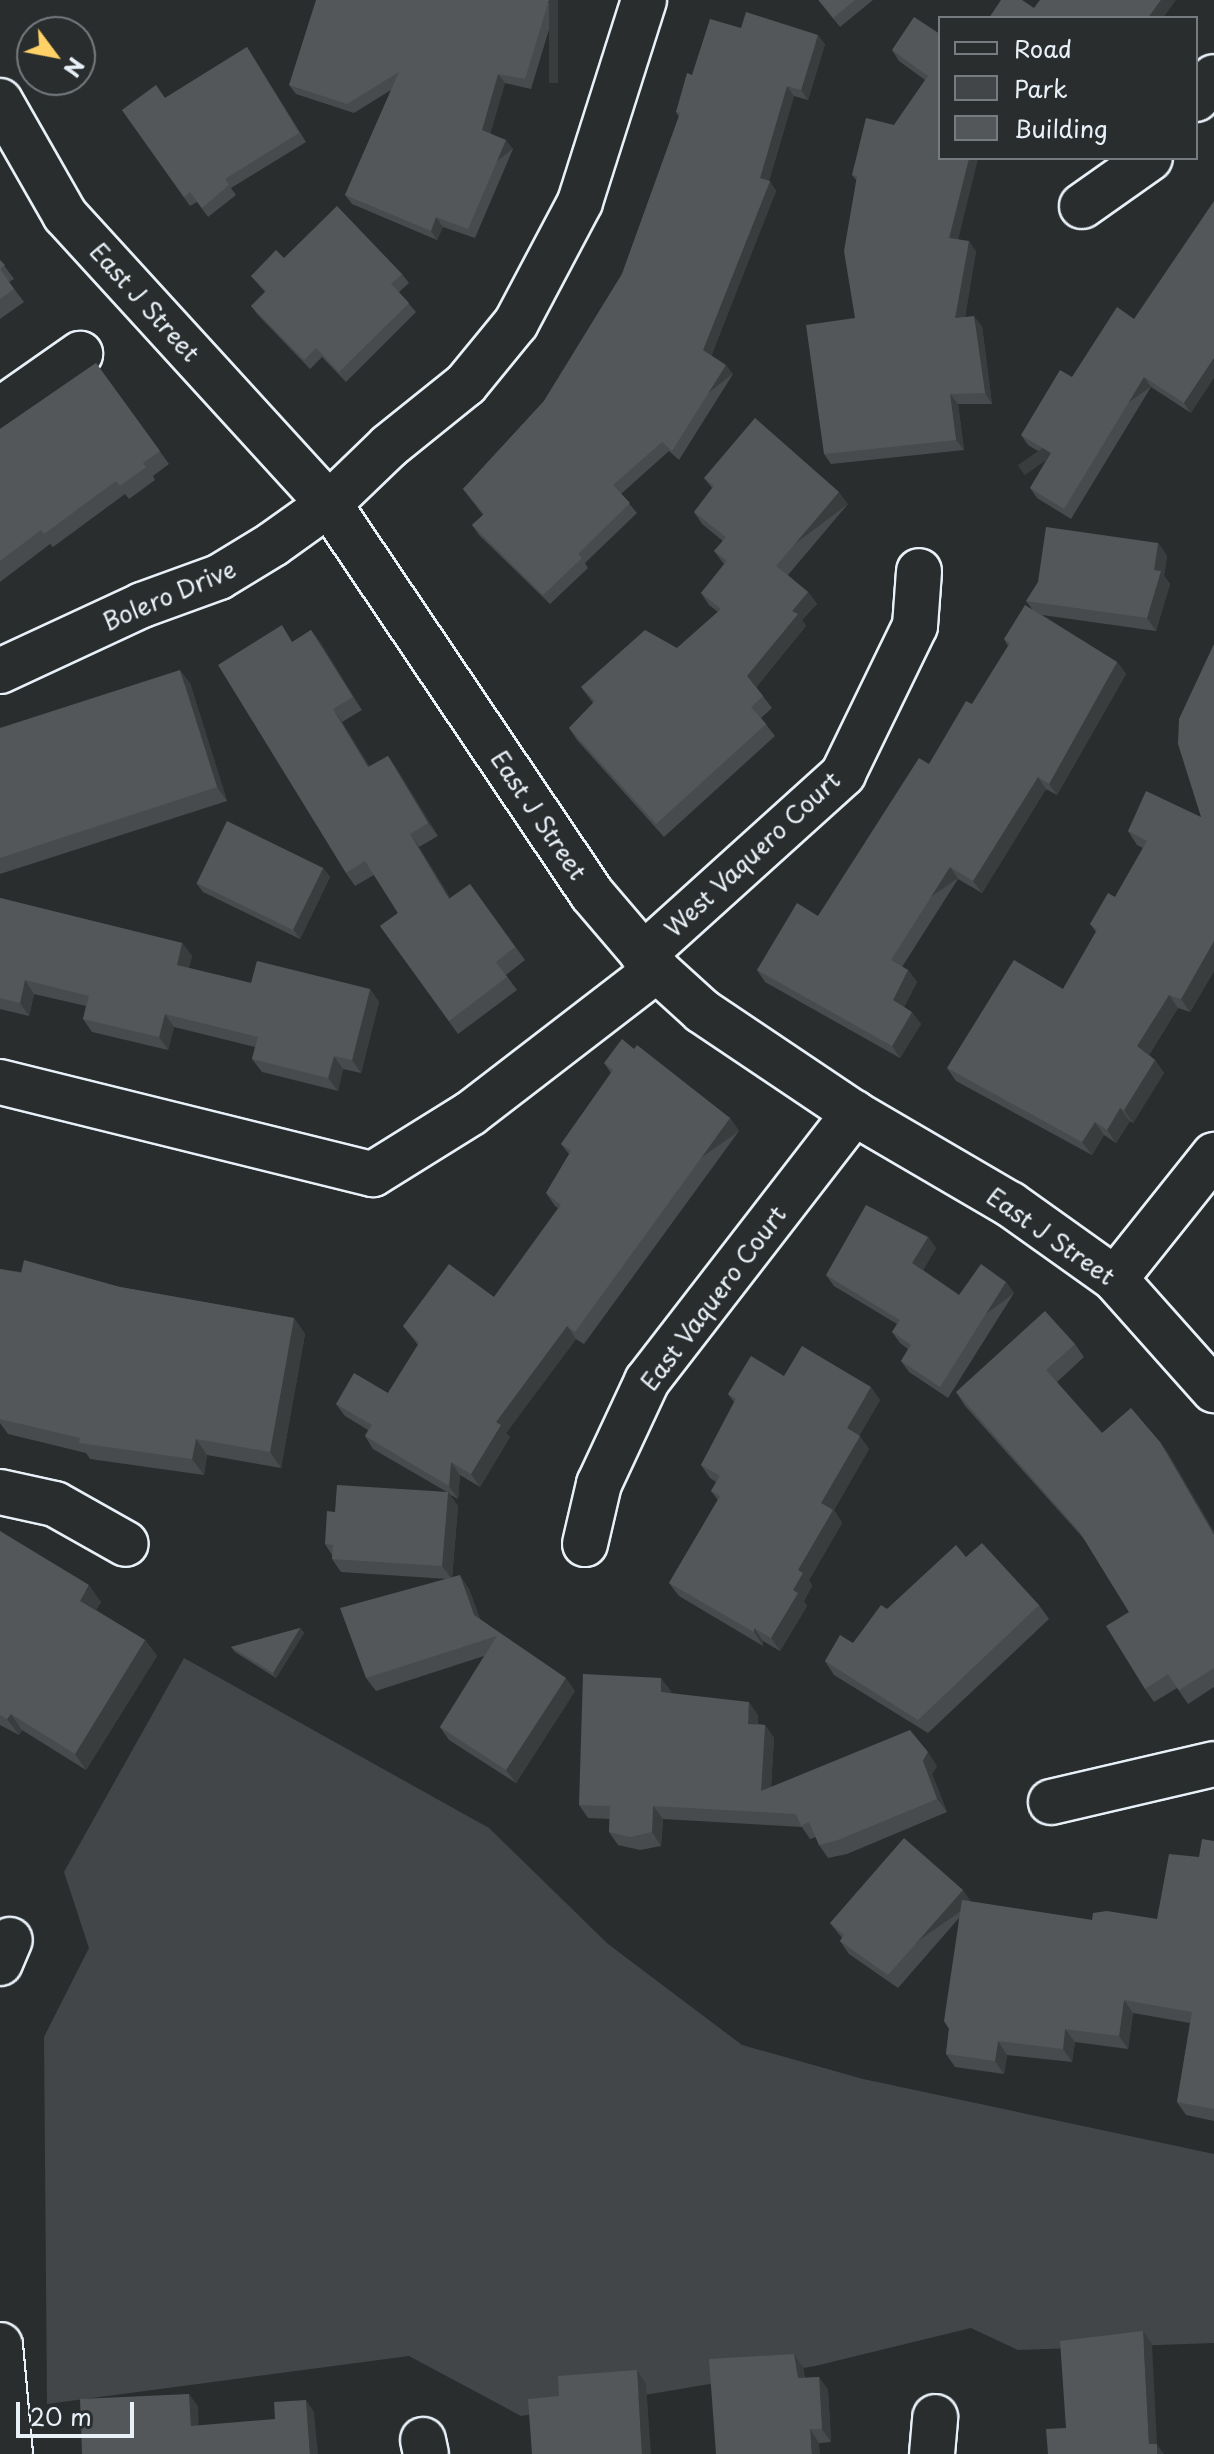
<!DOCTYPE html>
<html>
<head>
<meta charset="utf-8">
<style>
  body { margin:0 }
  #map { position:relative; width:1214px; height:2454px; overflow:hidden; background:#2a2d2e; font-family:"Playpen Sans",sans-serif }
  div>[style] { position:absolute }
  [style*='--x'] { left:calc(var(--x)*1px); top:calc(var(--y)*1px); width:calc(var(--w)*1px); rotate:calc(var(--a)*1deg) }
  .green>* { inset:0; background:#424648 }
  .roads { filter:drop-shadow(2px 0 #e8f1f8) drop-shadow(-2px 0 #e8f1f8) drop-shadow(0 2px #e8f1f8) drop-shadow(0 -2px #e8f1f8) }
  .minor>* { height:44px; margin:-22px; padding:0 22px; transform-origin:22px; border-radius:22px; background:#2a2d2e }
  .wall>* { inset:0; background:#474b4d }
  .shaded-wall>* { inset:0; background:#3a3d3e; transform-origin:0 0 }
  .building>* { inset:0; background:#535759; transform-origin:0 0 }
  span { translate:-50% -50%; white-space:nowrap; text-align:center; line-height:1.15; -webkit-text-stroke:8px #2a2d2e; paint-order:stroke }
  .street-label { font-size:24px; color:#e8f1f8 }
  .legend { position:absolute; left:938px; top:16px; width:260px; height:144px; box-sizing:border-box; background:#2a2d2e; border:2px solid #767b7f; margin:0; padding:10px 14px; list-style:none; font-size:24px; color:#e8f1f8 }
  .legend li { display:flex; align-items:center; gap:16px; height:40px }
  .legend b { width:40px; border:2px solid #767b7f }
  .north { position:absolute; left:16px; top:16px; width:80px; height:80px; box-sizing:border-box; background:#2a2d2e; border:2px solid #767b7f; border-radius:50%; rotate:122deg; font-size:22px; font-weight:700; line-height:32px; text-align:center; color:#e8f1f8 }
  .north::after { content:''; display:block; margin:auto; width:28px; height:36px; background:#ffd166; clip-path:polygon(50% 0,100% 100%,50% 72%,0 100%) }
  .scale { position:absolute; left:16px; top:2402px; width:118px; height:36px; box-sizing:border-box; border:4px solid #e8f1f8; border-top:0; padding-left:10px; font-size:24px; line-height:28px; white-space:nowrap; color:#e8f1f8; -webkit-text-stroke:6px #2a2d2e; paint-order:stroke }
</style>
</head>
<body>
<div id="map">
  <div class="green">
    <i style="clip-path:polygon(184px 1658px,489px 1828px,608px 1944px,742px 2045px,863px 2079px,1214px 2154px,1214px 2343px,1018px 2350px,971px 2328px,815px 2366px,521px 2416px,409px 2356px,47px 2404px,44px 2037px,89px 1948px,64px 1872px)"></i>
  </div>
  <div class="roads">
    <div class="minor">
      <i style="--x:1196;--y:99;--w:28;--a:-51"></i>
      <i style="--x:0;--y:101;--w:131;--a:60.3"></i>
      <i style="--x:65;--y:215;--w:391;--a:47.6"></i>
      <i style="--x:329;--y:504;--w:470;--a:56"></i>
      <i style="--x:592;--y:894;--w:100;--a:49.5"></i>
      <i style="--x:657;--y:970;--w:61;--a:42.3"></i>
      <i style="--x:702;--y:1011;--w:183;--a:33.9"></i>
      <i style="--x:854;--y:1113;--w:181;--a:30.3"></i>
      <i style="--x:1010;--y:1204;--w:129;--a:35.5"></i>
      <i style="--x:1115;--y:1279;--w:149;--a:48.3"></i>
      <i style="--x:1082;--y:206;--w:83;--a:-35.2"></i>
      <i style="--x:0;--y:410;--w:98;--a:-35"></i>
      <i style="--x:0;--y:671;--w:157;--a:-24.9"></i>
      <i style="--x:142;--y:605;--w:82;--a:-20"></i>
      <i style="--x:219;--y:577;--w:63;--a:-31.4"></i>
      <i style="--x:273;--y:544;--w:69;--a:-35.5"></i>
      <i style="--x:329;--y:504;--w:83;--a:-44"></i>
      <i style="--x:389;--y:446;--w:99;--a:-38.8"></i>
      <i style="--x:466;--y:384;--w:79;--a:-50.7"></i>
      <i style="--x:516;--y:323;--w:137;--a:-62.1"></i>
      <i style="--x:580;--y:202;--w:212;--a:-72.4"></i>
      <i style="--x:643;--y:955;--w:270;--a:-42.1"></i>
      <i style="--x:843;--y:774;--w:165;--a:-64.1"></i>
      <i style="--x:915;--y:626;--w:55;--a:-85.8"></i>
      <i style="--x:0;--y:1082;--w:384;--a:13.9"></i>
      <i style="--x:373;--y:1174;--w:115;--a:-31.9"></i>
      <i style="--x:471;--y:1113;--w:235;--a:-37.6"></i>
      <i style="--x:1115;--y:1279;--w:159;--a:-51.4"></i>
      <i style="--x:0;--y:1492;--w:56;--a:12.3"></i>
      <i style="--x:55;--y:1504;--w:81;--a:29.4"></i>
      <i style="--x:585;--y:1544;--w:62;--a:-76.9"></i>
      <i style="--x:599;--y:1484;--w:114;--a:-65"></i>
      <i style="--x:647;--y:1381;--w:339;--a:-52.3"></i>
      <i style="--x:1051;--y:1802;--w:167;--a:-13.1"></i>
      <i style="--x:0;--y:1963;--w:25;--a:-67"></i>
      <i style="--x:0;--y:2345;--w:109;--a:84.8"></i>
      <i style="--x:423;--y:2440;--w:14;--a:78"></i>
      <i style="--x:932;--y:2454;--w:37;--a:-85"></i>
    </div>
  </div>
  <div class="wall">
    <i style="clip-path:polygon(558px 0,531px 89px,505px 83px,490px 133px,513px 149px,475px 238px,443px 227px,437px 240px,352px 204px,345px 195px,391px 90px,354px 113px,296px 94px,289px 85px)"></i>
    <i style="clip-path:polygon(818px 0,873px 0,840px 27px)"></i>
    <i style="clip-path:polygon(741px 28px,825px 44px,808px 100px,794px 96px,769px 181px,776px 191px,711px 355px,733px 374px,679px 460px,669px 451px,621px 494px,637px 513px,585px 563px,588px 568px,550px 604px,479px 535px,472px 525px,483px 515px,463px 489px,544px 401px,622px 274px,679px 117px,676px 112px,692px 75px)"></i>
    <i style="clip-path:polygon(940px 34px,940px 158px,978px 158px,958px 239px,976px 251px,965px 317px,982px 326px,992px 404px,958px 404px,964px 450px,831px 464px,824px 454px,855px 318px,857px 181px,852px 175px,894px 125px,925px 80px,899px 61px,892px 50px)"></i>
    <i style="clip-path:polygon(247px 47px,306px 142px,231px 188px,236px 195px,208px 217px,197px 202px,190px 206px,122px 110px,165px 98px)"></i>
    <i style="clip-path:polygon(284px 258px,402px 274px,409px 283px,399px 292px,416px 312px,346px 382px,322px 357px,310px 369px,258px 315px,251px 306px,265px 292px,251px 276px)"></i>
    <i style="clip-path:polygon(0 260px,14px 279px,9px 282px,24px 302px,0 319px)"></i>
    <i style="clip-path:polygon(1134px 319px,1191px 413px,1151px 387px,1071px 519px,1037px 498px,1030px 488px,1048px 457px,1028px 445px,1021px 435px,1072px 377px)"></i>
    <i style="clip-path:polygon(96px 363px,169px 464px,153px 476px,155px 480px,129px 499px,125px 494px,53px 547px,50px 544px,0 582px,0 429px)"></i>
    <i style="clip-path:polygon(704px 478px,848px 504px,788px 575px,808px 592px,817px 604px,802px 620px,806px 626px,756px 687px,772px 708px,761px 718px,775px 736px,664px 837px,577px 740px,569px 728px,593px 703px,581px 687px,677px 648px,718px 612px,709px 605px,701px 593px,724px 564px,714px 551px,723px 541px,702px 524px,694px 512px,712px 488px)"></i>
    <i style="clip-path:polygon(1158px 543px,1167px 556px,1164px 576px,1170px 584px,1156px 631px,1042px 615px,1117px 662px,1126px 674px,1057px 795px,1046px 789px,982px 893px,958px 879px,902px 967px,908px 970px,917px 982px,904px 1007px,921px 1024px,900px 1058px,765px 982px,757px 970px,818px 916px,929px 764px,972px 704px,1008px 646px,1004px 639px,1032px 609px,1026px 601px)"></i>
    <i style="clip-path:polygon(311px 630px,362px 710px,342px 722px,369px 767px,388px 756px,438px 836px,419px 847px,450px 898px,470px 884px,525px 960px,506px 975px,517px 990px,458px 1034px,380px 926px,398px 913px,374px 875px,355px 886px,346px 873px,293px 642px)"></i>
    <i style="clip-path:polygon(1214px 644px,1214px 971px,1190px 1012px,1178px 1008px,1149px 1055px,1155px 1060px,1164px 1073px,1133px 1123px,1130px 1121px,1116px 1143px,1104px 1135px,1092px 1155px,956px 1081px,947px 1068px,1063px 989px,1096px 932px,1090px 924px,1115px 897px,1143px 848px,1137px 845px,1128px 831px,1201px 817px)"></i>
    <i style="clip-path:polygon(190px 683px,227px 801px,0 874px,0 728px)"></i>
    <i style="clip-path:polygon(323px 868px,330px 877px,300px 939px,203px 892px,196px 883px)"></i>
    <i style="clip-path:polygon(0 898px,182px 943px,192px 956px,189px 968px,251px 983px,370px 989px,379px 1002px,361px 1073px,343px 1069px,338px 1091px,262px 1072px,252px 1059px,255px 1047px,174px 1027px,168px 1050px,92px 1032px,83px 1019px,86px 1006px,34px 994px,29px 1016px,0 1009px)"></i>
    <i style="clip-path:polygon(604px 1063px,730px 1118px,739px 1131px,584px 1344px,576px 1339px,506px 1433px,510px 1437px,480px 1487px,460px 1475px,458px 1499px,449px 1494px,458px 1506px,452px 1578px,469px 1589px,480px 1619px,575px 1691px,516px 1783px,449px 1740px,440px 1727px,484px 1656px,376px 1691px,366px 1678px,448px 1579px,341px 1572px,332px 1559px,332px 1555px,325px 1544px,335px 1512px,447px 1492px,373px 1449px,365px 1436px,368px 1430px,345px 1416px,336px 1404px,388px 1393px,418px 1345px,403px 1326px,494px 1297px,558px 1208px,555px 1206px,546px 1193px,569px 1154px,561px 1144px,611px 1073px)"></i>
    <i style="clip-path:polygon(928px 1237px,936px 1248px,923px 1270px,959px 1295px,1006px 1282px,1014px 1293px,948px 1398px,909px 1372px,901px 1361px,908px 1349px,900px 1343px,892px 1332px,897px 1324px,834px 1286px,826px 1275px)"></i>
    <i style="clip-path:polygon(0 1269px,120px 1287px,294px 1318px,305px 1334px,281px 1468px,207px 1455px,204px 1475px,90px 1459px,86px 1453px,8px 1434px,0 1423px)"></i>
    <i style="clip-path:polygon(1075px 1344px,1084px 1357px,1057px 1382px,1102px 1433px,1160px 1442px,1169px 1455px,1214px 1532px,1214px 1687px,1188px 1704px,1177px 1688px,1154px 1702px,1145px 1689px,1129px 1612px,1085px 1540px,965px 1406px,956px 1392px)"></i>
    <i style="clip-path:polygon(784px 1376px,880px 1400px,859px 1436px,869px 1449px,834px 1510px,842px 1523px,809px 1580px,812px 1586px,804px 1601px,807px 1606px,780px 1651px,763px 1641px,763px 1646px,679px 1596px,669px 1583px,718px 1500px,711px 1491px,716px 1482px,710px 1478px,701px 1465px,734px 1402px,728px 1394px)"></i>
    <i style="clip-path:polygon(0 1531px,101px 1602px,96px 1610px,145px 1640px,157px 1656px,86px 1770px,22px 1730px,19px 1735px,0 1725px)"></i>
    <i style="clip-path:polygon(966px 1557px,1039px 1605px,1049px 1619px,928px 1733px,834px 1675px,825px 1661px,853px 1643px,887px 1609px)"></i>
    <i style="clip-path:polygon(300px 1628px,304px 1633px,276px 1678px,235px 1652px,231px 1647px)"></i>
    <i style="clip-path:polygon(671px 1691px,671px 1693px,758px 1715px,758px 1724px,765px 1725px,774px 1738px,771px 1787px,937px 1766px,932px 1774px,947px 1812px,847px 1854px,828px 1858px,819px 1845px,816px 1837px,810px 1839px,802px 1827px,663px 1819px,661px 1846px,640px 1850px,618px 1845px,609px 1832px,610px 1819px,588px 1818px,579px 1805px)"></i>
    <i style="clip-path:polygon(1214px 1841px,1214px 2121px,1186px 2115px,1177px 2102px,1190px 2023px,1133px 2013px,1128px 2049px,1075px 2042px,1072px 2062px,1007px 2055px,1004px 2074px,955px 2067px,946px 2054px,949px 2029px,959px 1918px,898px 1988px,849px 1954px,840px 1941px,842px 1938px,830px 1923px,971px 1902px,1092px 1920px,1157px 1919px,1199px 1857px)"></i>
    <i style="clip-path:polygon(803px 2367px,805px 2378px,819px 2377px,828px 2390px,831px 2442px,716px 2454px)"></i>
  </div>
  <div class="shaded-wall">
    <i style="left:549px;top:0;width:9px;height:83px"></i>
    <i style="clip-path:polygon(1161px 0,1176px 0,1163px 18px,1148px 18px)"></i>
    <i style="clip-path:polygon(818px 35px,825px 44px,808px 100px,801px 90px)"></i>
    <i style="clip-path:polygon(498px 74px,505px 83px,489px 139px,482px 130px)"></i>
    <i style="clip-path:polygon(787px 86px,794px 96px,767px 187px,760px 178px)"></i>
    <i style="left:506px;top:140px;width:11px;height:97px;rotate:52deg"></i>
    <i style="clip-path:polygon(969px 158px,978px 158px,956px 248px,949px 238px)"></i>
    <i style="clip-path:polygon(770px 181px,776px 191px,710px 360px,703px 350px)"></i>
    <i style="clip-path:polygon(436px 217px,443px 227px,437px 240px,431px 231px)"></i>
    <i style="clip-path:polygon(969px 241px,976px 251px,963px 329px,955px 318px)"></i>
    <i style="clip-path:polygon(974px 316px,982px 326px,992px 404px,985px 393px)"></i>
    <i style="clip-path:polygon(1214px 358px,1214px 378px,1191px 413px,1184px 403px)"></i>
    <i style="left:726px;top:365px;width:11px;height:102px;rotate:52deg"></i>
    <i style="left:1144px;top:377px;width:12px;height:154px;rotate:55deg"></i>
    <i style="clip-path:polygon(950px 394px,958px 404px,964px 450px,956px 440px)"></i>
    <i style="left:839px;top:492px;width:15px;height:97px;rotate:53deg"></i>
    <i style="clip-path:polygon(1158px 543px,1167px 556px,1164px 576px,1170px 584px,1156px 631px,1147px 618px)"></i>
    <i style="clip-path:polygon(808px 592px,817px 604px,802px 620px,806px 626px,755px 689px,747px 676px,792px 611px)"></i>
    <i style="clip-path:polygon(311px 630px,321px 643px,362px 710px,353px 697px)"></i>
    <i style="clip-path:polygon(1117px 662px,1126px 674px,1057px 795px,1049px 784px)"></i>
    <i style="clip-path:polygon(180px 670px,190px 683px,227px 801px,217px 787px)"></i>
    <i style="clip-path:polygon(333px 709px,342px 722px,378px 780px,368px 767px)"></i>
    <i style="clip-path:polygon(388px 756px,397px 769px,438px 836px,428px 823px)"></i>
    <i style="clip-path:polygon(1038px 777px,1046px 789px,982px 893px,973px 881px)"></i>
    <i style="clip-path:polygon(410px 834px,419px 847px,459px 912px,449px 899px)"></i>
    <i style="left:950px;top:867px;width:14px;height:110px;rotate:56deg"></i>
    <i style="clip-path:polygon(323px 868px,330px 877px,300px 939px,293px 929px)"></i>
    <i style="clip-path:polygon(1214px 941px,1214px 971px,1190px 1012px,1181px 999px)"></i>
    <i style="clip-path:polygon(182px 943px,192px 956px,186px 978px,177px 965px)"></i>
    <i style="clip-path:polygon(908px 970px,917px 982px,901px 1012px,893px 1000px)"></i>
    <i style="clip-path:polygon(25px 980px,34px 994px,29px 1016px,20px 1003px)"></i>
    <i style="clip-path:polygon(370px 989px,379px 1002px,361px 1073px,352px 1060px)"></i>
    <i style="clip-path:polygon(1169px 995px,1178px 1008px,1146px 1059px,1137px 1046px)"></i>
    <i style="clip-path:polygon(912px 1012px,921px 1024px,900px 1058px,892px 1046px)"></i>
    <i style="clip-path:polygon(165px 1014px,174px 1027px,168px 1050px,159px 1037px)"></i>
    <i style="clip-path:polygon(334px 1056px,343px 1069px,338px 1091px,328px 1078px)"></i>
    <i style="clip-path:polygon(1155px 1060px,1164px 1073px,1133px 1123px,1124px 1110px)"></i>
    <i style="clip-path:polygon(1120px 1108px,1130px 1121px,1116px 1143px,1107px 1130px)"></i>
    <i style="left:730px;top:1118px;width:16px;height:264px;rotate:55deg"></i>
    <i style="clip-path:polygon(1095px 1122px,1104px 1135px,1092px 1155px,1082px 1142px)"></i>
    <i style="clip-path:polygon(928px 1237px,936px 1248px,920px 1274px,912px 1263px)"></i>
    <i style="left:1006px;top:1282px;width:14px;height:124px;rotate:54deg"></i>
    <i style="clip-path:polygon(294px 1318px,305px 1334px,281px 1468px,270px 1452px)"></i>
    <i style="clip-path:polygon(567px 1326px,576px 1339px,506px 1433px,510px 1437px,480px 1487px,471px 1474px,496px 1422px)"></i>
    <i style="clip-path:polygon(871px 1387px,880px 1400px,856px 1441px,847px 1428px)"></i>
    <i style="clip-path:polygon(860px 1436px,869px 1449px,834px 1510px,842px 1523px,809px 1580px,812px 1586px,804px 1601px,807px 1606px,780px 1651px,771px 1638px,793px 1590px,798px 1570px,821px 1503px)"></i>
    <i style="clip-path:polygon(196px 1439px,207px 1455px,204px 1475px,192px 1459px)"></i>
    <i style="clip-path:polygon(1160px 1442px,1169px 1455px,1214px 1532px,1214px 1535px)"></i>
    <i style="clip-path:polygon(451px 1462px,460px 1475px,458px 1499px,449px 1486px)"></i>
    <i style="clip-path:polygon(448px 1492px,458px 1506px,452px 1579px,442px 1566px)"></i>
    <i style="clip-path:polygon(460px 1575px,469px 1589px,483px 1628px,474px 1615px)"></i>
    <i style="clip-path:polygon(89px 1585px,101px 1602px,92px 1617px,80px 1601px)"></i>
    <i style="clip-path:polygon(300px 1628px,304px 1633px,276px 1678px,273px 1673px)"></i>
    <i style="clip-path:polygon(754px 1628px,763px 1641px,763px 1646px,754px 1632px)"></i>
    <i style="clip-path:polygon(145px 1640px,157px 1656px,86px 1770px,75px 1754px)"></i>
    <i style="clip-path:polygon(566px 1678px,575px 1691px,516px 1783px,506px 1770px)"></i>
    <i style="clip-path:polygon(661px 1678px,671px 1691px,670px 1705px,661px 1692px)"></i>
    <i style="clip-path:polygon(749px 1702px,758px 1715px,757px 1737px,748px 1724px)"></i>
    <i style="clip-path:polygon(11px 1714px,22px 1730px,19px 1735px,7px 1719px)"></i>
    <i style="clip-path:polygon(765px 1725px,774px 1738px,770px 1804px,761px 1791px)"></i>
    <i style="clip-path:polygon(928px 1752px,937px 1766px,932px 1774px,947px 1812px,937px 1799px,923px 1761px)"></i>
    <i style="clip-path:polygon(653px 1806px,663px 1819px,661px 1846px,652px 1832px)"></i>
    <i style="left:963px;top:1890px;width:16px;height:113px;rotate:55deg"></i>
    <i style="clip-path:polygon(1124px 2000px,1133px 2013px,1128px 2049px,1119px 2036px)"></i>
    <i style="clip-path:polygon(1065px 2029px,1075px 2042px,1072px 2062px,1063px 2049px)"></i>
    <i style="clip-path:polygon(998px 2041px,1007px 2055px,1004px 2074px,995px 2061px)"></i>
    <i style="clip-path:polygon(1143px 2331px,1152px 2344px,1157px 2445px,1164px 2454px,1156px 2454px,1149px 2444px)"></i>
    <i style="clip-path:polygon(794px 2354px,803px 2367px,807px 2392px,798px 2378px)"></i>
    <i style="clip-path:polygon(637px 2370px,646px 2384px,651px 2454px,642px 2454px)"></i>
    <i style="clip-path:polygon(819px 2377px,828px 2390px,831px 2442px,822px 2429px)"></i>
    <i style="clip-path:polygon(189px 2394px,198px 2406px,199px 2438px,191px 2426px)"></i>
    <i style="clip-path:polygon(306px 2400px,314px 2412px,318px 2454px,310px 2454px)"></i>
    <i style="clip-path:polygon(810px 2429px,819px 2443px,820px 2454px,812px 2454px)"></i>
  </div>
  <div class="building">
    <i style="clip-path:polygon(316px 0,549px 0,525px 79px,498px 74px,482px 130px,506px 140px,468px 229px,436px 217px,431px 231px,345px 195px,399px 72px,347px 104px,289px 85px)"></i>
    <i style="clip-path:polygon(819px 0,855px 0,833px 18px)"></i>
    <i style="clip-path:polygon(1001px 0,1022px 0,1034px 8px,1040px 0,1161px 0,1148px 18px,989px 18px)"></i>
    <i style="clip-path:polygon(746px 12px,818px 35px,801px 90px,787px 86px,760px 178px,770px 181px,703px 350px,726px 365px,672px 451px,662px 442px,613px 485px,630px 503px,578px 554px,582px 558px,543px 595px,472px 525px,484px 514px,463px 489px,544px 401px,622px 274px,680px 113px,676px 112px,687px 73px,692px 75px,710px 19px,741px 28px)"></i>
    <i style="clip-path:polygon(914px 17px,940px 34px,940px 158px,969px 158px,949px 238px,969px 241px,955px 318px,974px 316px,985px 393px,950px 394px,956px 440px,824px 454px,806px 325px,855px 318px,844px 251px,857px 176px,852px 175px,866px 118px,894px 125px,928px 76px,892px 50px)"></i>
    <i style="clip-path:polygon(247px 47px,299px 133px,225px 179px,229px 185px,202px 208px,190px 192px,184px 197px,122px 110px,156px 85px,165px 98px)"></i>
    <i style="clip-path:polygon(1214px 201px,1214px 358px,1184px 403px,1144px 377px,1064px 509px,1030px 488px,1051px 453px,1021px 435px,1060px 370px,1072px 377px,1117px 307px,1134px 319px)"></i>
    <i style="clip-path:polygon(337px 206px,402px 274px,391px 284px,409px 303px,339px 372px,316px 348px,304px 360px,251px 306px,266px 291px,251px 276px,276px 250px,284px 258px)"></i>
    <i style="clip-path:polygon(0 260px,5px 265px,0 269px,14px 289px,0 299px)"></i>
    <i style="clip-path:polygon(96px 363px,160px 451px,143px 463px,146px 467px,120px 486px,116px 481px,44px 534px,41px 530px,0 561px,0 429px)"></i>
    <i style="clip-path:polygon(755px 418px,839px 492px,776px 566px,808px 592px,792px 611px,798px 614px,747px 676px,763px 696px,751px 707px,766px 724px,656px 824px,569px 728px,595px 701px,581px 687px,645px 630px,677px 648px,721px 609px,701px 593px,727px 561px,714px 551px,726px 537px,694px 512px,714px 486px,704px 478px)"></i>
    <i style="clip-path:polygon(1046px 527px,1158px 543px,1154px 570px,1161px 571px,1147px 618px,1026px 601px,1038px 582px)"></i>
    <i style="clip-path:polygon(1025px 605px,1117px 662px,1049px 784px,1038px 777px,973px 881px,950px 867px,891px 960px,908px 970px,893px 1000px,912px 1012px,892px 1046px,757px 970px,797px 903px,818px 916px,919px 758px,929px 764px,966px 701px,972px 704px,1010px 643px,1004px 639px)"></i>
    <i style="clip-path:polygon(282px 625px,292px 642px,311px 630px,353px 697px,333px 709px,368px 767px,388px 756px,428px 823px,410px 834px,449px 899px,470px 884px,515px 947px,496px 962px,507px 977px,449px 1021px,380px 926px,398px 913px,365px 861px,346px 873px,218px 665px)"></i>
    <i style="clip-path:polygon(1214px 644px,1214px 941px,1181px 999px,1169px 995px,1137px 1046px,1155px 1060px,1124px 1110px,1120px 1108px,1107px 1130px,1095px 1122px,1082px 1142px,947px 1068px,1014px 960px,1063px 989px,1097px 930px,1090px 924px,1108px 893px,1115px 897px,1147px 841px,1128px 831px,1146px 791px,1201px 817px,1178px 744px,1179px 719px)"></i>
    <i style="clip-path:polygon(180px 670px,217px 787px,0 858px,0 728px)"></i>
    <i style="left:227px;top:821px;width:107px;height:69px;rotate:26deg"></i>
    <i style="clip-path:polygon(0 898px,182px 943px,177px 965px,251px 983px,257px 961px,370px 989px,352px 1060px,334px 1056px,328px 1078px,252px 1059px,258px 1037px,165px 1014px,159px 1037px,83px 1019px,89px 996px,25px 980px,20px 1003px,0 998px)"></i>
    <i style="clip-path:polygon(622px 1039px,634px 1049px,637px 1045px,730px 1118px,575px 1332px,567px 1326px,496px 1422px,501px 1425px,471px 1474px,451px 1462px,449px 1486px,365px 1436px,372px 1425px,336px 1404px,354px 1373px,388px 1393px,419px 1343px,403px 1326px,449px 1264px,494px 1297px,561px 1205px,546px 1193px,571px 1151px,561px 1144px,613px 1070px,604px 1063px)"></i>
    <i style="clip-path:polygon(866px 1205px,928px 1237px,912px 1263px,959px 1295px,981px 1264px,1006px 1282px,940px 1387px,901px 1361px,911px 1345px,892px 1332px,900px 1320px,826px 1275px)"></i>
    <i style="clip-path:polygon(24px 1260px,120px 1287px,294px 1318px,270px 1452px,196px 1439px,192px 1459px,79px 1443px,80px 1438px,0 1419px,0 1269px,21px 1273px)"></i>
    <i style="clip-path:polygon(1045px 1311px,1075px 1344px,1046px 1370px,1102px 1433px,1131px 1408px,1160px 1442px,1214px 1535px,1214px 1668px,1179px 1690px,1168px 1674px,1145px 1689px,1106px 1626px,1129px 1612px,1079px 1531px,956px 1392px)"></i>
    <i style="clip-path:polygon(802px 1346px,871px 1387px,847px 1428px,860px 1436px,821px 1503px,833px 1510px,798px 1570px,803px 1573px,793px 1590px,798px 1593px,771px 1638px,754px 1628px,754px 1632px,669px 1583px,720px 1496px,711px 1491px,720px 1476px,701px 1465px,736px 1399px,728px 1394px,751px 1356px,784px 1376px)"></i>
    <i style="clip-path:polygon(337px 1485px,448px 1492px,442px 1566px,332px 1559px,333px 1545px,325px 1544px,327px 1511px,335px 1512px)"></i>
    <i style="clip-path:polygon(0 1531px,89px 1585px,80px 1601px,145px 1640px,75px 1754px,11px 1714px,7px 1719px,0 1715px)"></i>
    <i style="clip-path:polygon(982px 1543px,1039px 1605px,918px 1720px,825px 1661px,840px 1635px,853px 1643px,881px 1605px,887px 1609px,956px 1545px,966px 1557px)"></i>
    <i style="clip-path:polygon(460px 1575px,474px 1615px,566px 1678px,506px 1770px,440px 1727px,497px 1636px,366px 1678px,340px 1608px)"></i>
    <i style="clip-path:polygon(300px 1628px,273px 1673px,231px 1647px)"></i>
    <i style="clip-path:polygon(583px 1674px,661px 1678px,661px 1692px,749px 1702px,748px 1724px,765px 1725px,761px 1791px,910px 1730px,928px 1752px,923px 1761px,937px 1799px,838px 1840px,819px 1845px,809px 1822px,801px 1826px,796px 1814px,653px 1806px,652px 1832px,630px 1837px,609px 1832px,610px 1806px,579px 1805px)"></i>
    <i style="clip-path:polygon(904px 1838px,963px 1890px,888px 1975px,840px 1941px,844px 1935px,830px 1923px)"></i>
    <i style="clip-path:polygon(1202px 1839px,1214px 1841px,1214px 2109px,1177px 2102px,1192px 2012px,1124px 2000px,1119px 2036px,1065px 2029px,1063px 2049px,998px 2041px,995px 2061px,946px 2054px,949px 2029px,944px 2021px,962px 1900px,1092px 1920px,1093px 1913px,1107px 1911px,1157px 1919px,1169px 1854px,1199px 1857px)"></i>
    <i style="clip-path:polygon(1143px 2331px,1149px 2444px,1157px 2444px,1157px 2454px,1048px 2454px,1046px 2429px,1066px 2428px,1060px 2341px)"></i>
    <i style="clip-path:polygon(794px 2354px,798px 2378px,819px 2377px,822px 2429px,810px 2429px,812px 2454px,716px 2454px,709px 2359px)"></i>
    <i style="clip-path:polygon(637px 2370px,642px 2454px,532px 2454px,528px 2399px,559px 2396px,558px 2376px)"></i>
    <i style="clip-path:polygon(189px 2394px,191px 2426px,275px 2419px,274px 2402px,306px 2400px,310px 2454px,82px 2454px,80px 2399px)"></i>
  </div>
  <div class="street-label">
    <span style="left:145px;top:302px;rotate:48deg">East J Street</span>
    <span style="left:169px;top:595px;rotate:-23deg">Bolero Drive</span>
    <span style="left:539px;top:815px;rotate:56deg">East J Street</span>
    <span style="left:752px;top:854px;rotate:-43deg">West Vaquero Court</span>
    <span style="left:1051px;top:1236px;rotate:35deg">East J Street</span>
    <span style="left:713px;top:1298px;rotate:-53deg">East Vaquero Court</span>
  </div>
  <ul class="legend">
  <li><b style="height:10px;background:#2a2d2e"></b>Road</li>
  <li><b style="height:22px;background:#424648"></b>Park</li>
  <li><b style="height:22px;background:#535759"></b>Building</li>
  </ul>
  <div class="north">N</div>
  <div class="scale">20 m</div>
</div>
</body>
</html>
